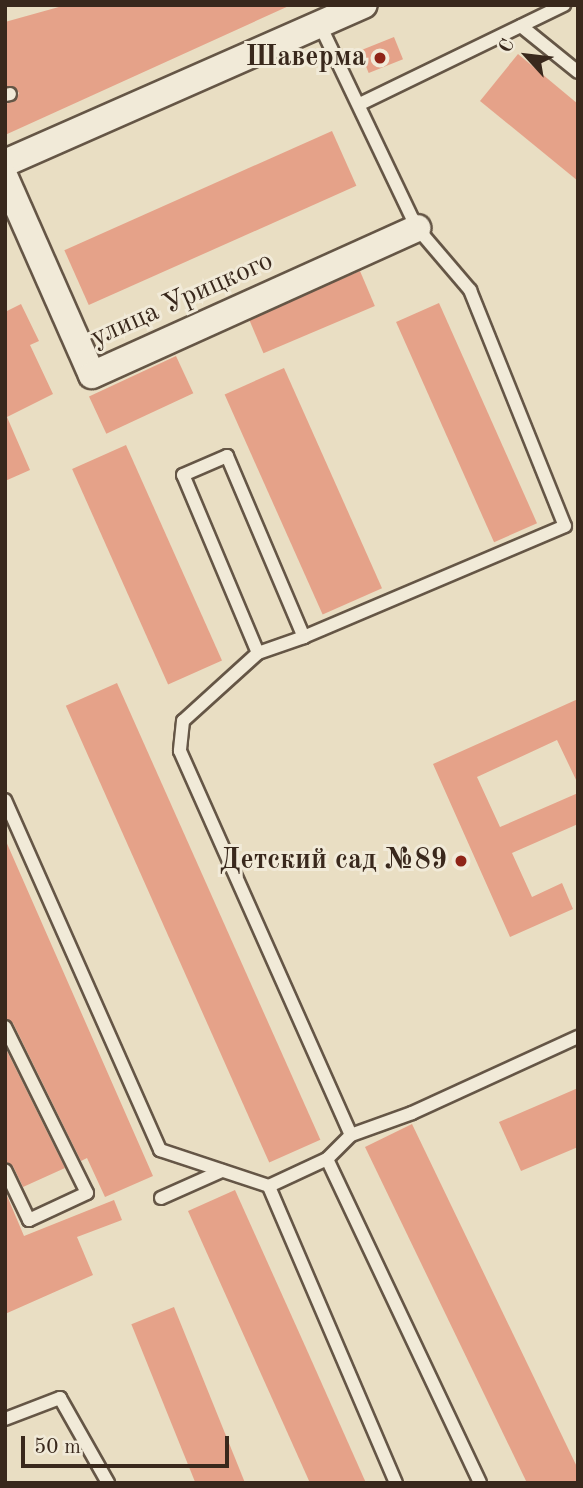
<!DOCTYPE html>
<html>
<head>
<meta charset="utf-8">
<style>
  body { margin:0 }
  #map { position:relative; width:583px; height:1488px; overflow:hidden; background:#e9dec3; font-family:"Old Standard TT",serif }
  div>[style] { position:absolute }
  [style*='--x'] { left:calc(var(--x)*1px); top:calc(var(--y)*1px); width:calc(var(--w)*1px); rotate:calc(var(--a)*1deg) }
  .building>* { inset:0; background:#e5a289; transform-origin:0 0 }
  .roads { filter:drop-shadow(2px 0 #655646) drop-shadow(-2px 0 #655646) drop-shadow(0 2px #655646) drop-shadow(0 -2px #655646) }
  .service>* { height:12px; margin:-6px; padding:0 6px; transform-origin:6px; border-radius:6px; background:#f1ead8 }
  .minor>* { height:26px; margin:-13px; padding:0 13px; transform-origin:13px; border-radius:13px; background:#f1ead8 }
  .dots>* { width:19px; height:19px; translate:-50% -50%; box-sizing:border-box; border:4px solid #f1ead8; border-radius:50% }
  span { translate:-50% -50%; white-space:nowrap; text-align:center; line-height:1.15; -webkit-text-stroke:6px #f1ead8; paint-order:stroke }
  .poi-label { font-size:28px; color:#39281c; font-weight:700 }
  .right { translate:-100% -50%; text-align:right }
  .street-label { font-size:28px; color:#39281c }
  .frame { position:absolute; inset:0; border:7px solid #39281c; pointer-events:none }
  .north { position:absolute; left:492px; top:21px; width:70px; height:70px; -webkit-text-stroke:5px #f1ead8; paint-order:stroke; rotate:297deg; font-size:19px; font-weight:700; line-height:28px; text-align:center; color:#39281c }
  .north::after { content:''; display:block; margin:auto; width:24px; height:32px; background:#39281c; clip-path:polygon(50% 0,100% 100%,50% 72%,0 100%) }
  .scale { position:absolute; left:21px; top:1436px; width:208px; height:32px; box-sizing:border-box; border:4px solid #39281c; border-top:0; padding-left:9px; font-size:21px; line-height:24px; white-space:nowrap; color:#39281c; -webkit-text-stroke:5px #f1ead8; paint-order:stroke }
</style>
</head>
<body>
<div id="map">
  <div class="building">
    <i style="clip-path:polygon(66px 5px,291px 5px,5px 135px,5px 104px,15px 101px,19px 93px,13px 86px,5px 86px,5px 22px)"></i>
    <i style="left:394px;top:37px;width:24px;height:37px;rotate:68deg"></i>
    <i style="clip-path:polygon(518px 54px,578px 104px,578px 181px,480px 101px)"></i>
    <i style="left:332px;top:131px;width:60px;height:293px;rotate:66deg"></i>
    <i style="left:360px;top:271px;width:38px;height:121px;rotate:67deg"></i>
    <i style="left:439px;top:303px;width:241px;height:47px;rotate:66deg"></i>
    <i style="clip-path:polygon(21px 304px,39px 341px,30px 345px,53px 394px,7px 417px,30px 470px,5px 481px,5px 312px)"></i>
    <i style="left:176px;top:356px;width:41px;height:96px;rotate:65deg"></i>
    <i style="left:284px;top:368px;width:241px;height:65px;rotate:66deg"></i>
    <i style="left:126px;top:445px;width:236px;height:59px;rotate:66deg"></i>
    <i style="left:117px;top:683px;width:500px;height:56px;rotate:66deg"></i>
    <i style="clip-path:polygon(578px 699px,578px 784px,557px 740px,477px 777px,500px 827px,578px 793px,578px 824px,512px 853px,532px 897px,562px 883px,573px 909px,510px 937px,433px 764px)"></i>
    <i style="clip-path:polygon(5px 839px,153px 1176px,105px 1197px,87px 1158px,81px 1161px,13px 1023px,5px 1018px)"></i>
    <i style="clip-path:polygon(5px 1047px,65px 1168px,23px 1187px,13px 1166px,5px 1161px)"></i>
    <i style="clip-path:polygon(578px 1088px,578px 1147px,521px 1171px,499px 1122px)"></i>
    <i style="clip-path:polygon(412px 1124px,578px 1469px,578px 1483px,527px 1483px,365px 1147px)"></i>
    <i style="clip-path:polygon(235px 1190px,306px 1348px,366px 1483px,310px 1483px,188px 1211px)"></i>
    <i style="clip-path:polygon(5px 1191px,24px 1236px,114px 1200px,122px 1220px,77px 1237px,93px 1275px,5px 1314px)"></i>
    <i style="left:174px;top:1307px;width:190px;height:46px;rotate:68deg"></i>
  </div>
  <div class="roads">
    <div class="service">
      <i style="--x:320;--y:25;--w:225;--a:64.5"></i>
      <i style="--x:417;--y:228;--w:82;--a:49.5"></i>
      <i style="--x:470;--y:290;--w:254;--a:68.1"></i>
      <i style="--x:565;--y:526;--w:284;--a:157"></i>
      <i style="--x:304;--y:637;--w:49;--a:160.8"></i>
      <i style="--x:258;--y:653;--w:101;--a:137.8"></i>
      <i style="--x:183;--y:721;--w:30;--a:96"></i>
      <i style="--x:180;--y:751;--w:420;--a:66"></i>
      <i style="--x:521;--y:26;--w:73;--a:38.9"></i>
      <i style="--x:5;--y:95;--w:5;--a:-11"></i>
      <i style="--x:360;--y:104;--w:227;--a:-25.9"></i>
      <i style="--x:258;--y:653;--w:193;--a:-112.8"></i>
      <i style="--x:183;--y:475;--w:48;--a:-23.4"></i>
      <i style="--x:227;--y:456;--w:197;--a:67"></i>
      <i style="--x:5;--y:800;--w:383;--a:66.1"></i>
      <i style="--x:160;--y:1150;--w:115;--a:18.3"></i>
      <i style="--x:5;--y:1027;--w:185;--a:63.7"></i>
      <i style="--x:87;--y:1193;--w:64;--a:155"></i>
      <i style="--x:29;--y:1220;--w:55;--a:-115.6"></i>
      <i style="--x:327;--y:1159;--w:34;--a:-45"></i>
      <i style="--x:351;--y:1135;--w:65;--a:-19.8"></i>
      <i style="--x:412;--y:1113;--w:183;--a:-24.6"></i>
      <i style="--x:161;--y:1198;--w:67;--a:-23.9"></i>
      <i style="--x:5;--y:1419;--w:59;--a:-20.9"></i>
      <i style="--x:60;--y:1398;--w:98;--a:60.5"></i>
      <i style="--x:396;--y:1483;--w:323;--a:-113.2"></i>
      <i style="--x:269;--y:1186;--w:64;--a:-25"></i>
      <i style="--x:327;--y:1159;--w:358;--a:64.7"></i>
    </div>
    <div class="minor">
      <i style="--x:5;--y:163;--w:392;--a:-23.8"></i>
      <i style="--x:5;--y:178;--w:215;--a:66.2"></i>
      <i style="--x:92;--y:375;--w:357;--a:-24.3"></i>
    </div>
  </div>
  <div class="dots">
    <i style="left:380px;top:58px;background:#8f2418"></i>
    <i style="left:461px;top:861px;background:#8f2418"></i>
  </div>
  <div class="poi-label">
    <span class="right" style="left:366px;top:58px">Шаверма</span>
    <span class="right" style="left:447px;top:861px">Детский сад №89</span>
  </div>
  <div class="street-label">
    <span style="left:182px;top:300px;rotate:-24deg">улица Урицкого</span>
  </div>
  <div class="frame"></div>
  <div class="north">С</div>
  <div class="scale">50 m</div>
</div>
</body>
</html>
